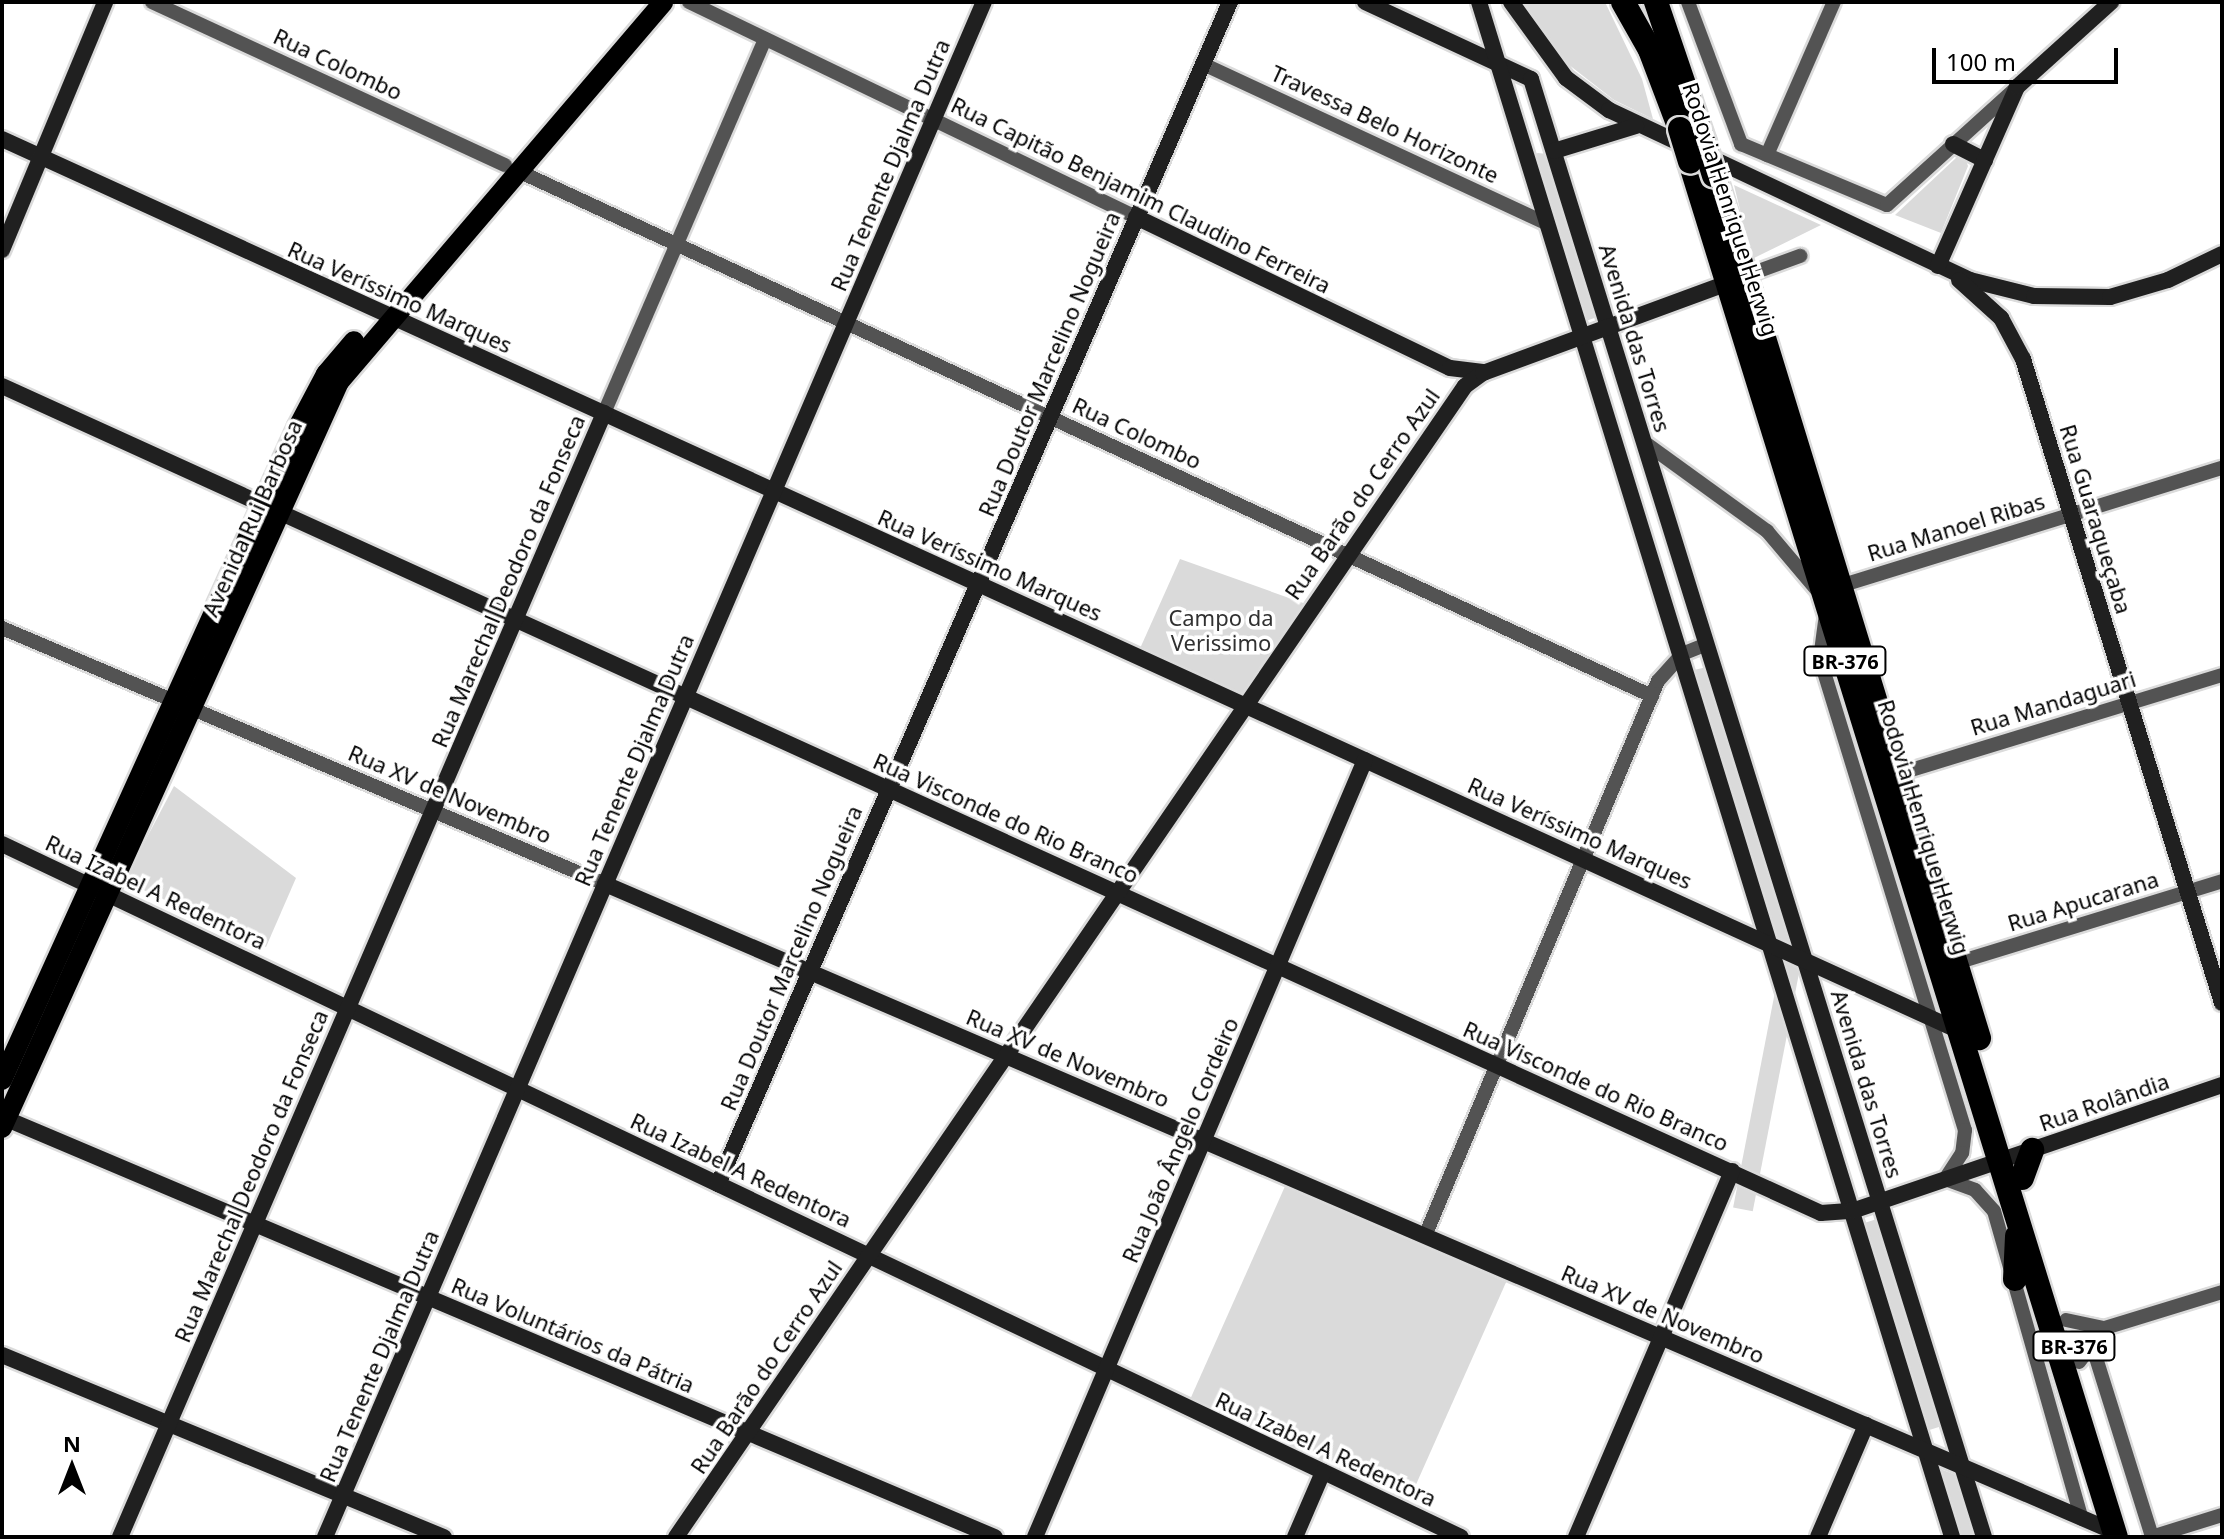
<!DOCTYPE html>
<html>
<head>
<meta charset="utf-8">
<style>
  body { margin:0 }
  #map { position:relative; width:2224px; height:1539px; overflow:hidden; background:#fff; font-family:"Noto Sans",sans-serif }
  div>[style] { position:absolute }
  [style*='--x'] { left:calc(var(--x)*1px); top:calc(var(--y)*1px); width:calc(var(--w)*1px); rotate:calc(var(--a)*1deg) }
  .green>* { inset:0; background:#dadada; transform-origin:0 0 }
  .roads { filter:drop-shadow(2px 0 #dbdbdb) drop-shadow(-2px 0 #dbdbdb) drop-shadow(0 2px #dbdbdb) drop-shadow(0 -2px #dbdbdb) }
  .street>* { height:14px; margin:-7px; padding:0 7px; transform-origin:7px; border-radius:7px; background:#535353 }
  .secondary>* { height:16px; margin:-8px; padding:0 8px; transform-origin:8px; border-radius:8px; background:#202020 }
  .primary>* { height:20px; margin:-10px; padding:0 10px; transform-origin:10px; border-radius:10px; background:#000 }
  .highway>* { height:24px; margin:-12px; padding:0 12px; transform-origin:12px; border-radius:12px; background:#000 }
  .bridges { filter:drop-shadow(2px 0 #dbdbdb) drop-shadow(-2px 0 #dbdbdb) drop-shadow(0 2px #dbdbdb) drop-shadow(0 -2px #dbdbdb) }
  .highway-bridge>* { height:24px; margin:-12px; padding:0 12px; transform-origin:12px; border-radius:12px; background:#000 }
  span { translate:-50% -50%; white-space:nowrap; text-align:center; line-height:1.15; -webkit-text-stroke:7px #fff; paint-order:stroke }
  .shield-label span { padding:2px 6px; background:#fff; border:2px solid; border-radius:6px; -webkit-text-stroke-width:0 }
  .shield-label { font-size:20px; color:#000; font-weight:700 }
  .street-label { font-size:22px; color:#000 }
  .park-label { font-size:22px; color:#313131 }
  .frame { position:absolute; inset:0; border:4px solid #000; pointer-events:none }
  .north { position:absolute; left:32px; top:1427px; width:80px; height:80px; -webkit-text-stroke:6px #fff; paint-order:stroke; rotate:0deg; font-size:22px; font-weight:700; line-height:32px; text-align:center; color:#000 }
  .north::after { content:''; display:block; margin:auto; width:28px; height:36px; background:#000; clip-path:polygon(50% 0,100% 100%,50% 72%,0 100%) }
  .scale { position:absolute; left:1932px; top:48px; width:186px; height:36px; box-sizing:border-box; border:4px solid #000; border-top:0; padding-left:10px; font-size:24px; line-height:28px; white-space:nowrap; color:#000; -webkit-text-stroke:6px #fff; paint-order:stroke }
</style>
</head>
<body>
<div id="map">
  <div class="green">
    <i style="clip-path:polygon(1524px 2px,1605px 2px,1642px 79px,1653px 119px,1614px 100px,1564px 61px)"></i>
    <i style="clip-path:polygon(1538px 153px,1547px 154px,1600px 316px,1583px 322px,1531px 155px)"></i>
    <i style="clip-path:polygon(1957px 157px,1965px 158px,1968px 166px,1941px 233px,1895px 215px)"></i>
    <i style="clip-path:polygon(1734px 185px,1821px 225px,1752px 259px)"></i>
    <i style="clip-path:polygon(1180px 559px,1306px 604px,1241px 698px,1138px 653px)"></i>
    <i style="clip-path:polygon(1707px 667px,1793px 943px,1774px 941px,1694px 670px)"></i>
    <i style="clip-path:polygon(174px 786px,296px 878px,266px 947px,124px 881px)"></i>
    <i style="left:1781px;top:961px;width:20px;height:251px;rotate:11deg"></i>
    <i style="left:1286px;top:1184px;width:241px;height:237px;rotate:24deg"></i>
    <i style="left:1877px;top:1219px;width:217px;height:15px;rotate:73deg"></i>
    <i style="clip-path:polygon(1935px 1467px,1956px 1475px,1975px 1537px,1957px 1537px)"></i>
  </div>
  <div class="roads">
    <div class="street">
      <i style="--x:152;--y:2;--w:389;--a:24.8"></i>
      <i style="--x:689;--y:2;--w:496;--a:25.7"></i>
      <i style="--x:1688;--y:2;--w:152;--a:69.5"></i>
      <i style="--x:1741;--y:144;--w:158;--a:22.7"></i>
      <i style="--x:1887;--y:205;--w:171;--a:-42.2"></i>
      <i style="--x:1203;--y:64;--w:380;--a:24.9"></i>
      <i style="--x:1767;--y:155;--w:167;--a:-66.4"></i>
      <i style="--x:516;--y:170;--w:1252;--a:24.85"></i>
      <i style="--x:1745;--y:276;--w:59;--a:-20"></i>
      <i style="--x:604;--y:413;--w:407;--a:-66.7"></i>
      <i style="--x:1644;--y:442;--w:152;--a:35.9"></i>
      <i style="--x:1767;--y:531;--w:76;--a:49.8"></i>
      <i style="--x:1840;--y:586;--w:400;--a:-17.2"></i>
      <i style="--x:1826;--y:614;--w:45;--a:97.6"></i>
      <i style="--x:1820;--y:659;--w:493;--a:72.9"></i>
      <i style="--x:1965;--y:1130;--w:23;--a:97"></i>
      <i style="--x:1962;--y:1153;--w:31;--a:123"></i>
      <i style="--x:1945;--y:1179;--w:32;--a:20"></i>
      <i style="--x:1975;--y:1190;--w:28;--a:48"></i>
      <i style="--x:1994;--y:1211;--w:320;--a:74.1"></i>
      <i style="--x:2;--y:628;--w:655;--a:23"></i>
      <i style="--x:1898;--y:774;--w:339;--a:-17"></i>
      <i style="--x:1956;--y:963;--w:278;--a:-17.1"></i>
      <i style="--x:1425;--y:1236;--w:602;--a:-67.23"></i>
      <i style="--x:1658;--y:681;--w:36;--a:-48"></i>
      <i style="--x:1682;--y:654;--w:27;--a:-22"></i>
      <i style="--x:2066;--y:1320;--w:40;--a:12"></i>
      <i style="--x:2105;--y:1328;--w:122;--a:-17.1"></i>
      <i style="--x:2092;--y:1345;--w:201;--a:72.6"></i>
      <i style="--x:2079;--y:1362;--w:26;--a:-53"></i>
      <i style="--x:2151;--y:1537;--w:74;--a:-17.2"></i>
    </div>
    <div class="secondary">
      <i style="--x:1365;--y:2;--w:183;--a:24.9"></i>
      <i style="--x:1531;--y:79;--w:1527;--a:72.74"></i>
      <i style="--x:1479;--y:2;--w:1606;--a:72.87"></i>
      <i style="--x:1511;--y:2;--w:94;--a:54.1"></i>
      <i style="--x:1566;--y:78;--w:54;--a:36.7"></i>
      <i style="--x:1609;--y:110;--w:399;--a:25.2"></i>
      <i style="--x:1970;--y:280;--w:66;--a:14"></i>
      <i style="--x:2034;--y:296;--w:76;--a:0.8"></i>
      <i style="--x:2110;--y:297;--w:60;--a:-16.3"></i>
      <i style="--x:2168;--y:280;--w:60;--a:-25.7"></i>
      <i style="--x:2;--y:139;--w:2151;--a:24.5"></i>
      <i style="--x:1953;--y:144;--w:36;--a:27"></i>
      <i style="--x:1554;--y:151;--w:86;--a:-17"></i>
      <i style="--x:1136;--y:217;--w:348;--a:25.7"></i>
      <i style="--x:1450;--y:368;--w:35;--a:7"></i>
      <i style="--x:2;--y:250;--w:269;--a:-67.4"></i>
      <i style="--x:1938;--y:266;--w:196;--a:-66.2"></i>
      <i style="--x:2017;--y:87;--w:127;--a:-42.1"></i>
      <i style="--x:1959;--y:280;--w:57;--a:42.1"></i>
      <i style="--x:2001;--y:318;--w:47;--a:61.8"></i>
      <i style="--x:2023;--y:359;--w:674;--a:72.83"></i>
      <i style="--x:2;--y:386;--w:1998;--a:24.45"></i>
      <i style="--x:1821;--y:1213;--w:31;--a:-4"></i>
      <i style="--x:1852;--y:1211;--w:391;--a:-18.8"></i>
      <i style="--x:2;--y:844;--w:1615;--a:25.41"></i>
      <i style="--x:605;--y:884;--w:1643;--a:23.23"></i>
      <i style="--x:2;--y:1117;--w:1078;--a:22.93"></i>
      <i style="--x:718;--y:1184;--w:1288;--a:-66.58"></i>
      <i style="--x:2;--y:1355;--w:478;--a:22.4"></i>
      <i style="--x:120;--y:1537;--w:1224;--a:-66.7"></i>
      <i style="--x:325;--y:1537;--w:1670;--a:-66.77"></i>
      <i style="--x:676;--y:1537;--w:1395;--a:-55.57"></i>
      <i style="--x:1465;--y:386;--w:22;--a:-36"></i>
      <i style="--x:1483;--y:373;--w:261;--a:-20.2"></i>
      <i style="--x:1035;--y:1537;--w:844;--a:-66.99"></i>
      <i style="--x:1295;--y:1537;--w:71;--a:-66.7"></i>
      <i style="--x:1576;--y:1537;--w:398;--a:-66.9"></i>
      <i style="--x:1818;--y:1537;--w:122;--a:-66.8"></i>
    </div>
    <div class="primary">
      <i style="--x:2;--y:1080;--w:715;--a:-65.62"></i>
      <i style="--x:297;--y:429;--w:62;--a:-62.2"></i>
      <i style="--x:326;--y:374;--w:43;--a:-49.7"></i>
      <i style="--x:2;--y:1128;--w:819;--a:-65.69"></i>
      <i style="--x:339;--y:382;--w:499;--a:-49.5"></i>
    </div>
    <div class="highway">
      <i style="--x:1623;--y:2;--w:55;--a:60.6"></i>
      <i style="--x:1650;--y:50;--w:85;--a:69.2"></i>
      <i style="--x:1656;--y:2;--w:149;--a:71.2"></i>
      <i style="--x:1690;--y:162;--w:1439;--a:72.79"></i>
      <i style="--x:1714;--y:175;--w:903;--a:72.93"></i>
      <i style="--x:2022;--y:1178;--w:30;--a:-70"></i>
      <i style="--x:2015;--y:1279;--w:43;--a:-87.3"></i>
    </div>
  </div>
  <div class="bridges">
    <div class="highway-bridge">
      <i style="--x:1680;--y:129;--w:34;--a:73"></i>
      <i style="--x:1704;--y:143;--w:34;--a:73"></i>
    </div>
  </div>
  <div class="shield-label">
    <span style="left:1845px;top:661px">BR-376</span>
    <span style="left:2074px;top:1346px">BR-376</span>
  </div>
  <div class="street-label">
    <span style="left:338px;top:64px;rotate:25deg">Rua Colombo</span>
    <span style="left:1385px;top:124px;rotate:25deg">Travessa Belo Horizonte</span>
    <span style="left:890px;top:165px;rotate:-67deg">Rua Tenente Djalma Dutra</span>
    <span style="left:1141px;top:195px;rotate:26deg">Rua Capitão Benjamim Claudino Ferreira</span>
    <span style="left:1731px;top:209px;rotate:72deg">Rodovia Henrique Herwig</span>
    <span style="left:400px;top:297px;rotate:24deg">Rua Veríssimo Marques</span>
    <span style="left:1635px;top:338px;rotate:73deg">Avenida das Torres</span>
    <span style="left:1049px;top:364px;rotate:-67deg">Rua Doutor Marcelino Nogueira</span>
    <span style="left:1137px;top:433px;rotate:25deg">Rua Colombo</span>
    <span style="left:1362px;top:494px;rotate:-55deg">Rua Barão do Cerro Azul</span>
    <span style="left:252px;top:518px;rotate:-66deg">Avenida Rui Barbosa</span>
    <span style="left:2096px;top:519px;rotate:73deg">Rua Guaraqueçaba</span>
    <span style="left:1956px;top:527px;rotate:-17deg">Rua Manoel Ribas</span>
    <span style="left:990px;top:565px;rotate:24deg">Rua Veríssimo Marques</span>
    <span style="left:508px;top:581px;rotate:-67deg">Rua Marechal Deodoro da Fonseca</span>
    <span style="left:2053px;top:703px;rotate:-17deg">Rua Mandaguari</span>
    <span style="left:634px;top:760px;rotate:-67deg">Rua Tenente Djalma Dutra</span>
    <span style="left:450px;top:794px;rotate:23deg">Rua XV de Novembro</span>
    <span style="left:1006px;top:818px;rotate:24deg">Rua Visconde do Rio Branco</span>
    <span style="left:1924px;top:827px;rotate:73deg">Rodovia Henrique Herwig</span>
    <span style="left:1580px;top:833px;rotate:24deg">Rua Veríssimo Marques</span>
    <span style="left:156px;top:892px;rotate:25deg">Rua Izabel A Redentora</span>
    <span style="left:2083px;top:901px;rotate:-17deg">Rua Apucarana</span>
    <span style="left:791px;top:958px;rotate:-67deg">Rua Doutor Marcelino Nogueira</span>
    <span style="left:1068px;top:1058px;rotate:23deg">Rua XV de Novembro</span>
    <span style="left:1867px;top:1084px;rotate:73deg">Avenida das Torres</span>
    <span style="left:1596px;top:1086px;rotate:24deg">Rua Visconde do Rio Branco</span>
    <span style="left:2104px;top:1102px;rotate:-19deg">Rua Rolândia</span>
    <span style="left:1180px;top:1140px;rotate:-67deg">Rua João Ângelo Cordeiro</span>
    <span style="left:741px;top:1170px;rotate:25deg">Rua Izabel A Redentora</span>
    <span style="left:251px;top:1176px;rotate:-67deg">Rua Marechal Deodoro da Fonseca</span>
    <span style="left:1663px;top:1314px;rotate:23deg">Rua XV de Novembro</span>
    <span style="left:573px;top:1335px;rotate:23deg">Rua Voluntários da Pátria</span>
    <span style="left:379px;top:1356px;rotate:-67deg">Rua Tenente Djalma Dutra</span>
    <span style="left:766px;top:1367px;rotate:-56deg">Rua Barão do Cerro Azul</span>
    <span style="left:1326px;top:1449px;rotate:25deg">Rua Izabel A Redentora</span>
  </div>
  <div class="park-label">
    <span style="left:1221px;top:630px">Campo da<br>Verissimo</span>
  </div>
  <div class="frame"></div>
  <div class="north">N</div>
  <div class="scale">100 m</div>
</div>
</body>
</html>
